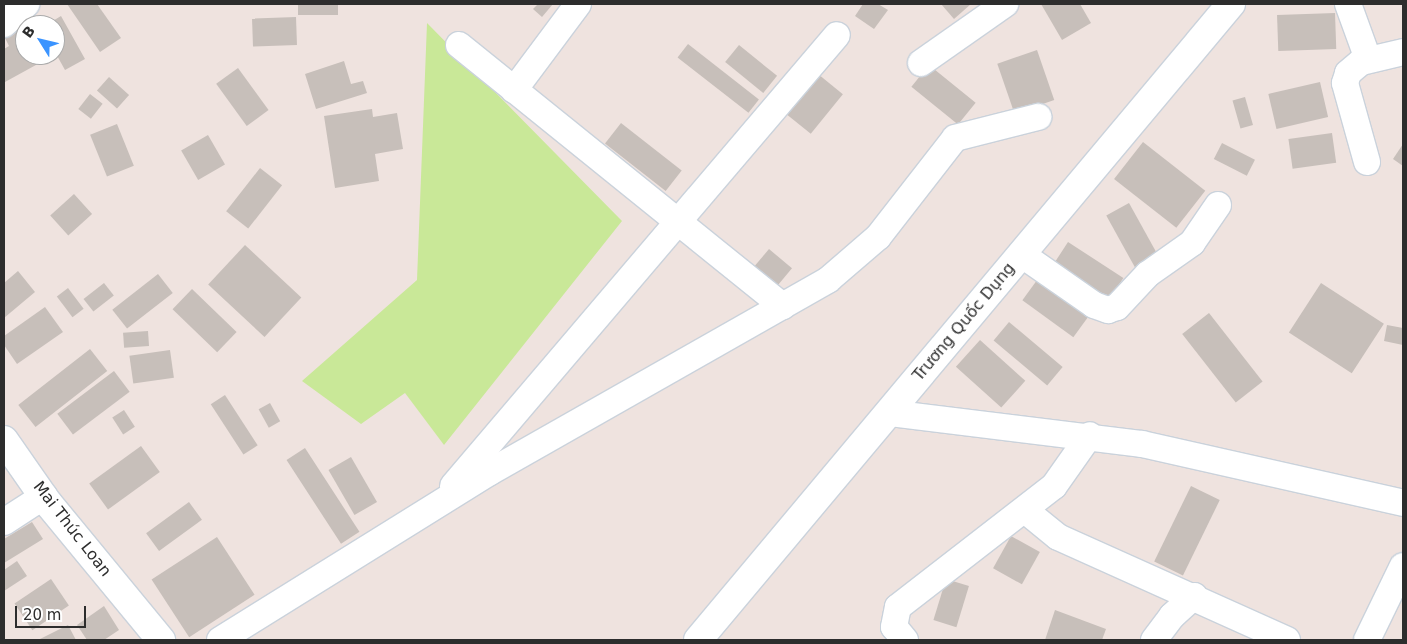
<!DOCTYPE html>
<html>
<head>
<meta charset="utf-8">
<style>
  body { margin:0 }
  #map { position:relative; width:1407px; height:644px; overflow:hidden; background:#efe3df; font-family:"DejaVu Sans",sans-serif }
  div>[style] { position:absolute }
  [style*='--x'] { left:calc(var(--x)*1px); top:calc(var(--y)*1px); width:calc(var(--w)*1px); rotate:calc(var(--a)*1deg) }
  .green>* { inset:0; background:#c9e898 }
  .building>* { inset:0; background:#c7bfba; transform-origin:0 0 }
  .roads { filter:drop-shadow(1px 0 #cad2db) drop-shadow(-1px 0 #cad2db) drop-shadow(0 1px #cad2db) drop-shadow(0 -1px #cad2db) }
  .minor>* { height:26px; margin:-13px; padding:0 13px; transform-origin:13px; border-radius:13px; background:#fff }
  .tertiary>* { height:28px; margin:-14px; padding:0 14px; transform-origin:14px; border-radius:14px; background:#fff }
  .secondary>* { height:28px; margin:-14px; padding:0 14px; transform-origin:14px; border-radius:14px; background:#fff }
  span { translate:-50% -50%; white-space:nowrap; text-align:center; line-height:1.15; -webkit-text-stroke:4px #fff; paint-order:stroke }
  .street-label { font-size:16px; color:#2d2d2d }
  .frame { position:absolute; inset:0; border:5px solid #2d2d2d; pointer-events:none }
  .north { position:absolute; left:15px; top:15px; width:50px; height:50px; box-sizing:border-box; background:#fff; border:1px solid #ababab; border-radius:50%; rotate:306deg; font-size:14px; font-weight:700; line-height:20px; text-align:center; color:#2d2d2d }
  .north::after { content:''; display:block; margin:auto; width:18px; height:22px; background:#3b94ff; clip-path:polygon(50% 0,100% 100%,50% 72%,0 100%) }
  .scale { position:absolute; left:15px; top:606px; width:71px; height:22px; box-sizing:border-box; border:2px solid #2d2d2d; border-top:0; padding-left:6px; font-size:15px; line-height:18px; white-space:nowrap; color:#2d2d2d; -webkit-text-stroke:4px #fff; paint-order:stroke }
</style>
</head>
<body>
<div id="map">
  <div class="green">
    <i style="clip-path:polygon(427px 23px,622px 221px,444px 445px,405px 393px,361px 424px,302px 381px,417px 280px)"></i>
  </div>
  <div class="building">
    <i style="clip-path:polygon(67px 4px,97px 4px,121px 38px,100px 52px)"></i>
    <i style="left:298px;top:4px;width:40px;height:11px"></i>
    <i style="clip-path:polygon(538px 4px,553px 4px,542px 17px,533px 9px)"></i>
    <i style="clip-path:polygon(863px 4px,878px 4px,888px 10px,874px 29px,855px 16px)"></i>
    <i style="clip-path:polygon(941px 4px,971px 4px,954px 19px)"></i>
    <i style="clip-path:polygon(1041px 4px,1080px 4px,1091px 23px,1062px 40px)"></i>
    <i style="left:1335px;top:13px;width:36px;height:58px;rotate:88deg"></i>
    <i style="clip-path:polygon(61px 16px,85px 59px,65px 70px,55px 52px,55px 25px,46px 25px)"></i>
    <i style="left:296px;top:17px;width:28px;height:44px;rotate:88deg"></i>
    <i style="clip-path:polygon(25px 27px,25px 55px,42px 55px,45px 60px,5px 82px,4px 49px,9px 46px,5px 38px)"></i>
    <i style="left:688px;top:44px;width:90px;height:17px;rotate:38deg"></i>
    <i style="left:739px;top:45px;width:49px;height:22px;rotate:39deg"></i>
    <i style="left:1037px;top:50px;width:53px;height:42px;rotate:71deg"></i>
    <i style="clip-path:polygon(344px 61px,351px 84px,363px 81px,367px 93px,316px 109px,305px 74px)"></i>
    <i style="left:929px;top:65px;width:60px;height:28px;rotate:39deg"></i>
    <i style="left:238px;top:68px;width:52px;height:27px;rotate:54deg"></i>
    <i style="left:818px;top:74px;width:32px;height:51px;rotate:39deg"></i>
    <i style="left:109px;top:77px;width:27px;height:18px;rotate:42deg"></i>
    <i style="left:1320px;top:82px;width:36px;height:53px;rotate:77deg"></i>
    <i style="left:90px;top:94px;width:16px;height:19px;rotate:38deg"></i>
    <i style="left:1245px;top:97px;width:29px;height:13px;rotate:74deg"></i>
    <i style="clip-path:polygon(372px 109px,373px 117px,397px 113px,403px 149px,375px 154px,379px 181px,335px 188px,324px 116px)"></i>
    <i style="left:621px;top:123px;width:77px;height:26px;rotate:38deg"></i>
    <i style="left:117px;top:124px;width:45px;height:29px;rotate:68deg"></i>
    <i style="left:1332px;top:133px;width:30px;height:44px;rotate:82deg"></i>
    <i style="left:208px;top:135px;width:34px;height:31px;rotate:60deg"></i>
    <i style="left:1143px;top:142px;width:79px;height:47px;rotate:38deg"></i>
    <i style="left:1222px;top:143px;width:37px;height:18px;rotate:27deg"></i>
    <i style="clip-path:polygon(1403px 144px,1403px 166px,1393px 159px)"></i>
    <i style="left:260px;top:168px;width:28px;height:55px;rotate:38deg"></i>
    <i style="left:74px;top:194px;width:27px;height:32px;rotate:48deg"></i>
    <i style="left:1129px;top:203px;width:60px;height:26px;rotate:61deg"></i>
    <i style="left:1068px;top:242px;width:66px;height:32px;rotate:33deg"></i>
    <i style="left:245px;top:245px;width:77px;height:54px;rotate:43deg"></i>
    <i style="left:769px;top:249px;width:30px;height:23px;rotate:40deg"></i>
    <i style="clip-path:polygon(18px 271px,35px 292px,4px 318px,4px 283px)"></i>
    <i style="left:158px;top:274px;width:24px;height:58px;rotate:52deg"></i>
    <i style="left:1040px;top:276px;width:63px;height:30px;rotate:36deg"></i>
    <i style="left:104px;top:283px;width:16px;height:26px;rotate:52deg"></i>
    <i style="left:1321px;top:283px;width:75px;height:59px;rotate:33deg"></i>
    <i style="left:68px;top:288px;width:26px;height:14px;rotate:53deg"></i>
    <i style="left:192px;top:289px;width:62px;height:28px;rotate:44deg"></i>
    <i style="clip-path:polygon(45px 307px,63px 332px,17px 364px,4px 345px,4px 336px)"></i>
    <i style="left:1209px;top:313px;width:87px;height:34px;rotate:52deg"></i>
    <i style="left:1009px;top:322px;width:70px;height:24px;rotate:40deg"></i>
    <i style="clip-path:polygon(1387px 325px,1403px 328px,1403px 345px,1384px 341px)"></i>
    <i style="left:148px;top:331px;width:15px;height:25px;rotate:86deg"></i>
    <i style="left:980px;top:340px;width:61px;height:36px;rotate:42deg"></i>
    <i style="left:90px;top:349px;width:28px;height:91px;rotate:52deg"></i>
    <i style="left:170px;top:350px;width:28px;height:41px;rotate:82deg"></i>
    <i style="left:114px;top:371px;width:26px;height:71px;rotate:53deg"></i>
    <i style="left:225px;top:395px;width:60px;height:17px;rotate:57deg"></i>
    <i style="left:270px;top:403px;width:21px;height:13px;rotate:61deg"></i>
    <i style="left:124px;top:410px;width:20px;height:14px;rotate:57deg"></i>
    <i style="left:141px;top:446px;width:32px;height:64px;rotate:54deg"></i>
    <i style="left:305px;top:448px;width:100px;height:22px;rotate:57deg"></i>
    <i style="left:351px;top:457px;width:52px;height:26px;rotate:60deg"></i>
    <i style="left:1191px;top:486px;width:32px;height:84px;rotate:26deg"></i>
    <i style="left:189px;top:502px;width:22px;height:53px;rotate:54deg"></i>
    <i style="clip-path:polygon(32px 522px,43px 539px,4px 563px,4px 539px)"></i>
    <i style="left:1011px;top:536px;width:33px;height:37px;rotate:29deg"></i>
    <i style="left:217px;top:537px;width:69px;height:78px;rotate:57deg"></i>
    <i style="clip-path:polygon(17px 561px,27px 576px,4px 591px,4px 570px)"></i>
    <i style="left:51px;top:579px;width:32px;height:44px;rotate:56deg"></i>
    <i style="left:946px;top:579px;width:24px;height:43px;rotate:17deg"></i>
    <i style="clip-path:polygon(104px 606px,119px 630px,104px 640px,87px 640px,77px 625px)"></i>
    <i style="clip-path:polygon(1055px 610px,1106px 629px,1102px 640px,1045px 640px)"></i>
    <i style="clip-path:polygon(68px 625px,76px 640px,38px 640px)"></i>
  </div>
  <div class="roads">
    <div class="minor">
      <i style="--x:1348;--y:4;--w:59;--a:70"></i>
      <i style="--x:4;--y:24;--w:30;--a:-42"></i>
      <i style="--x:459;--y:45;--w:416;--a:38.9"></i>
      <i style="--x:921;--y:63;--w:103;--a:-35.1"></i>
      <i style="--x:514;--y:90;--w:107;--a:-53.3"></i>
      <i style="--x:1367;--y:162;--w:82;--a:-105.6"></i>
      <i style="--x:1345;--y:83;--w:10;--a:-73"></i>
      <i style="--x:1348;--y:73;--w:17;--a:-40"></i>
      <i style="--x:1361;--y:62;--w:43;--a:-13.4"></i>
      <i style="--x:1021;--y:254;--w:89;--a:34.9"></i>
      <i style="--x:1094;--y:305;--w:15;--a:20"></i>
      <i style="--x:1108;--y:310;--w:9;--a:-18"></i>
      <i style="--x:1117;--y:307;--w:45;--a:-46.8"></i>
      <i style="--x:1148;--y:274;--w:54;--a:-35.2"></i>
      <i style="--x:1192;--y:243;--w:46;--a:-55.6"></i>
      <i style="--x:889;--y:413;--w:255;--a:7"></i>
      <i style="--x:1142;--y:444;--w:268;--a:12.7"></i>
      <i style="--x:453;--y:486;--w:592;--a:-49.59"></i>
      <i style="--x:1026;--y:511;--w:41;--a:39.1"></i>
      <i style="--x:1058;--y:537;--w:251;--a:24.2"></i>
      <i style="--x:4;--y:522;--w:48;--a:-33"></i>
      <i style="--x:220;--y:640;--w:318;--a:-31.9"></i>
      <i style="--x:490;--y:472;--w:389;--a:-29.6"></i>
      <i style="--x:828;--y:280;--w:66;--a:-40.7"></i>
      <i style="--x:878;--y:237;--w:125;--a:-52.1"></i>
      <i style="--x:955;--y:138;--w:86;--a:-14.2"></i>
      <i style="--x:905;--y:640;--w:17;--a:-130"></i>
      <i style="--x:894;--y:627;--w:20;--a:-79"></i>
      <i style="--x:898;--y:607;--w:197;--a:-37.8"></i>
      <i style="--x:1054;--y:486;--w:62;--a:-54.8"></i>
      <i style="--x:1154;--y:640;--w:30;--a:-53"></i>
      <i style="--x:1172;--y:616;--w:30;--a:-42"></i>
      <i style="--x:1367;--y:640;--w:82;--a:-64.1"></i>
    </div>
    <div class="tertiary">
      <i style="--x:698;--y:640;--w:830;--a:-50.04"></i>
    </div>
    <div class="secondary">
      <i style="--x:4;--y:440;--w:77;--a:55.1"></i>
      <i style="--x:48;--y:503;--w:178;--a:50.5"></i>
    </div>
  </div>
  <div class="street-label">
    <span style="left:964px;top:322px;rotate:-50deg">Trương Quốc Dụng</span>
    <span style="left:72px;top:529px;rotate:52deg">Mai Thúc Loan</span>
  </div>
  <div class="frame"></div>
  <div class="north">B</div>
  <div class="scale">20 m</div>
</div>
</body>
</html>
